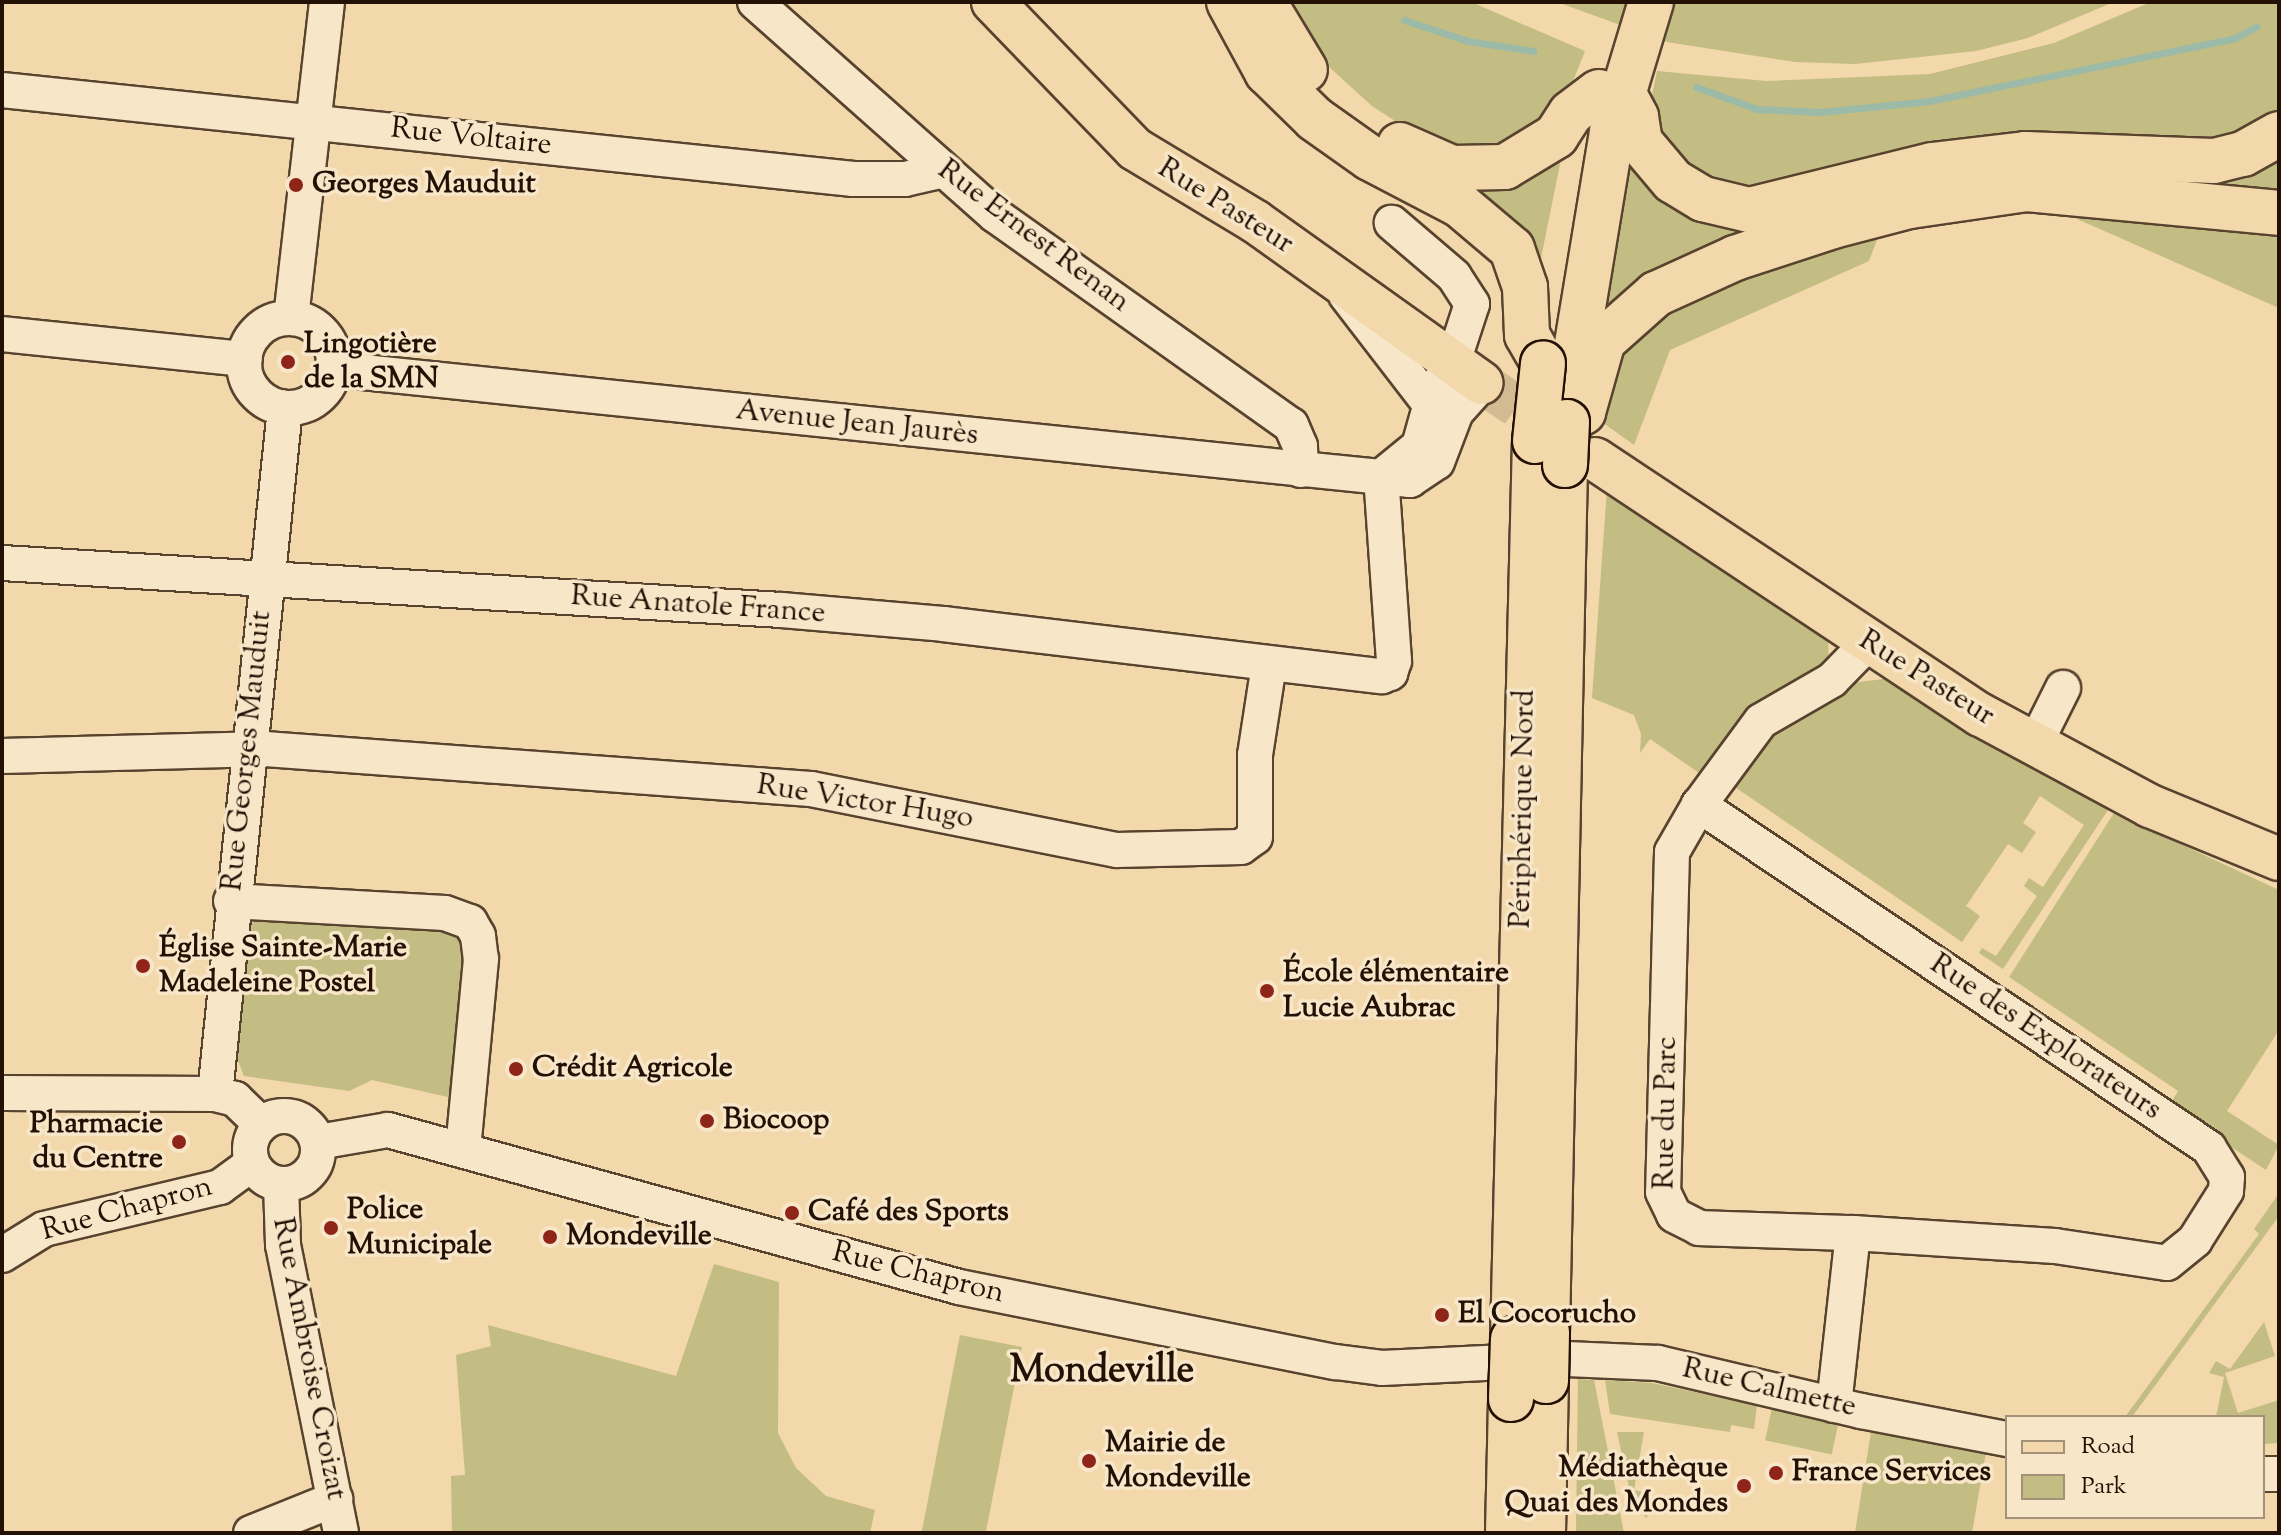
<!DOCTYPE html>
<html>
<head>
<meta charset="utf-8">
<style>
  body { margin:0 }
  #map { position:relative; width:2281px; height:1535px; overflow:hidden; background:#f2d8ab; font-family:"Sorts Mill Goudy",serif }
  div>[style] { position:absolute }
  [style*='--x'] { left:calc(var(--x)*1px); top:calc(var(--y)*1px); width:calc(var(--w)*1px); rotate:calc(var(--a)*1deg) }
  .green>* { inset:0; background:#c3bc83; transform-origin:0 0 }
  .stream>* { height:7px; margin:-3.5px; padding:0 3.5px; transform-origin:3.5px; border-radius:3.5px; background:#9bbaa7 }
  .major-tunnel>* { height:42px; margin-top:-21px; transform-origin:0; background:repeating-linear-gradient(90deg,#d3ba92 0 42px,transparent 0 63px) }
  .roads { filter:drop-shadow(2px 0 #58432f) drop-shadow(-2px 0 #58432f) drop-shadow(0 2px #58432f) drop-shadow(0 -2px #58432f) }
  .minor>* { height:34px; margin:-17px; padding:0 17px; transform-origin:17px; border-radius:17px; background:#f7e6c8 }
  .minor>.ring { margin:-17px; padding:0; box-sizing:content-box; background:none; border:34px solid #f7e6c8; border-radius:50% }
  .major>* { height:42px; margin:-21px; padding:0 21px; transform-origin:21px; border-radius:21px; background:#f2d8ab }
  .highway>* { height:44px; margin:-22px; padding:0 22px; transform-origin:22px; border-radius:22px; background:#f2d8ab }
  .bridges { filter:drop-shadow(2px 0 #241106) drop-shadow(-2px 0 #241106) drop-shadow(0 2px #241106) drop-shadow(0 -2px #241106) }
  .highway-bridge>* { height:44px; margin:-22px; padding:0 22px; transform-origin:22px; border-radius:22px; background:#f2d8ab }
  .dots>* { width:22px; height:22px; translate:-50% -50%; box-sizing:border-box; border:4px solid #f7e6c8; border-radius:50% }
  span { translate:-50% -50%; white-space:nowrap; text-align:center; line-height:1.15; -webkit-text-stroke:7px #f7e6c8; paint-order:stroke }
  .street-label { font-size:30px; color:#241106 }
  .poi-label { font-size:30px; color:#241106; font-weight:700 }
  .left { translate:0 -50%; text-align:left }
  .right { translate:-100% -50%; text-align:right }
  .district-label { font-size:38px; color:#241106; font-weight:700 }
  .frame { position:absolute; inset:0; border:4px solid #241106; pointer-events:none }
  .legend { position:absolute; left:2005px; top:1415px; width:260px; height:104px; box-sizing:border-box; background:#f7e6c8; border:2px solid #a3917a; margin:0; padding:10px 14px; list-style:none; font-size:24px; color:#241106 }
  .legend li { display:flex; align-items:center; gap:16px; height:40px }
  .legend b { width:40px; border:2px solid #a3917a }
</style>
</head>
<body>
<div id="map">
  <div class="green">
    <i style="clip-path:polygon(1287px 2px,1471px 2px,1585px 51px,1567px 96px,1547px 119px,1491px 154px,1423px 139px,1372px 106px,1328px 66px,1295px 24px)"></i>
    <i style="clip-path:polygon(1557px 2px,2114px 2px,2028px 38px,1976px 51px,1855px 64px,1795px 62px,1667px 42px)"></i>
    <i style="clip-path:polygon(2151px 2px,2279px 2px,2279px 118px,2241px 140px,1761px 193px,1684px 178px,1649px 111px,1657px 71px,1766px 81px,1930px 74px,2054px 43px)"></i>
    <i style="clip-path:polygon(1623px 140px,1688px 203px,2279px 148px,2279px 207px,2139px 187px,1737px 248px,1582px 383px)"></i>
    <i style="clip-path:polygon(1562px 154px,1538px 273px,1449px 182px)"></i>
    <i style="clip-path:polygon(2059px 211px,2279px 234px,2279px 308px)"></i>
    <i style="clip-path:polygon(1880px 232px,1869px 261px,1670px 350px,1634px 445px,1602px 422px,1614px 371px,1633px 337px,1665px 311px,1802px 254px)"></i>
    <i style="clip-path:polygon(1607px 489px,1822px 633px,1828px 643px,1829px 660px,1702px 775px,1650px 739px,1640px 753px,1641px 734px,1634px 715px,1592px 698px)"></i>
    <i style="clip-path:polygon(1884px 679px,2108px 810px,2003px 969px,1979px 953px,1982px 948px,1996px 956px,2037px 896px,2024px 886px,2029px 878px,2043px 887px,2084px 825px,2040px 796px,2023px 823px,2036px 832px,2022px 853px,2008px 844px,1966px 906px,1980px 916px,1962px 942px,1729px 783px,1759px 742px,1858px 682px)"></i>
    <i style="clip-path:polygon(2114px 813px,2279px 890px,2279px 1030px,2227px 1111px,2279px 1145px,2266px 1170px,2169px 1106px,2178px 1091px,2009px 977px)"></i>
    <i style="clip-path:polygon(264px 913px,446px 921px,470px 945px,457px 1099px,372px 1080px,349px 1091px,244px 1076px,235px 1053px,245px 929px)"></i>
    <i style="clip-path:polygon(2279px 1193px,2279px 1216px,2132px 1417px,2125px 1417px,2259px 1234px,2254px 1229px)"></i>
    <i style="clip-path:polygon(714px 1264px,779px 1282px,778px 1433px,796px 1468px,826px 1496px,875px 1510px,870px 1533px,452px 1533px,451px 1476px,465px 1475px,456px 1355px,491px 1346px,488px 1325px,676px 1376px)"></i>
    <i style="clip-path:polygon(2264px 1322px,2275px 1356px,2225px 1373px,2238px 1413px,2279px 1400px,2279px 1443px,2263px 1444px,2263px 1417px,2216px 1417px,2224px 1377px,2209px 1373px,2216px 1361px,2230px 1369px)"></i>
    <i style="left:960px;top:1335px;width:63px;height:202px;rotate:11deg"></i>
    <i style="clip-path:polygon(1578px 1379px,1594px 1380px,1624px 1533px,1576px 1533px)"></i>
    <i style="clip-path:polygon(1605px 1380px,1652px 1383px,1757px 1405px,1754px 1429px,1731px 1425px,1730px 1432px,1610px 1414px)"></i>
    <i style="left:1772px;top:1408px;width:68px;height:33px;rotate:12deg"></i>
    <i style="clip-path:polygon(1617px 1432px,1644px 1432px,1634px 1490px,1651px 1494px,1647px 1518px,1633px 1506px)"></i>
    <i style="clip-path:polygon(1871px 1432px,1986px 1452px,1972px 1533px,1855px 1533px)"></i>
  </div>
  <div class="stream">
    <i style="--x:1404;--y:20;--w:67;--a:18.2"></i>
    <i style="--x:1468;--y:41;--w:66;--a:8.7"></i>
    <i style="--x:1696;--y:87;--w:65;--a:19.8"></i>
    <i style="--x:1757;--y:109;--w:64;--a:2.7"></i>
    <i style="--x:1821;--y:112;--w:109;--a:-5.8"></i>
    <i style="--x:1929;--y:101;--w:312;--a:-11.6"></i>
    <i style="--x:2235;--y:38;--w:24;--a:-28"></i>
  </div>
  <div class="major-tunnel">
    <i style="--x:1482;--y:383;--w:99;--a:33.9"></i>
  </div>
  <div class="roads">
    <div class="minor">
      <i style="--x:755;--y:2;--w:321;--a:41.6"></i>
      <i style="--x:995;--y:215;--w:363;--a:35.4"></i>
      <i style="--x:1291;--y:425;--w:23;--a:67"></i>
      <i style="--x:1300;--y:446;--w:24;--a:88"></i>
      <i style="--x:2;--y:90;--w:856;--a:5.97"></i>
      <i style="--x:853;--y:179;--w:52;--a:0"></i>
      <i style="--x:905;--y:179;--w:36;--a:-13"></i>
      <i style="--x:1346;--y:295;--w:138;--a:52.4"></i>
      <i style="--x:291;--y:318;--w:318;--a:-83.5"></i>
      <i class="ring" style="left:244px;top:318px;width:56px;height:56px"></i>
      <i style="--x:2;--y:334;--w:244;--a:5.9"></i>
      <i style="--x:334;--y:369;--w:1082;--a:5.89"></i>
      <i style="--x:1410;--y:480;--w:32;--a:-34"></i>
      <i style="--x:1437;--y:462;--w:53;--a:-69.2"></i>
      <i style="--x:1456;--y:412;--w:39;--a:-48"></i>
      <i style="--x:1381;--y:477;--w:49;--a:-39.2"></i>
      <i style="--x:1419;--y:446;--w:59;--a:-74.3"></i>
      <i style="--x:1435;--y:389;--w:32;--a:-56"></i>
      <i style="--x:1453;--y:362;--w:61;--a:-71.9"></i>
      <i style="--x:1472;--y:304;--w:33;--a:-123"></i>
      <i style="--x:1454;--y:276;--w:82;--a:-139.5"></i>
      <i style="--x:2;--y:563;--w:780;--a:3.45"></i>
      <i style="--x:781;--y:610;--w:163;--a:4.9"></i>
      <i style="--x:943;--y:624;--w:442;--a:6.8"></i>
      <i style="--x:1382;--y:676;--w:9;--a:-21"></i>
      <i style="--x:1390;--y:673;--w:13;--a:-72"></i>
      <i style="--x:1394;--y:661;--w:184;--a:-94"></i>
      <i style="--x:2034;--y:746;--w:65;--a:-63.4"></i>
      <i style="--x:2;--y:756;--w:263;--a:-1.5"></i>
      <i style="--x:265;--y:749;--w:547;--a:4.19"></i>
      <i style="--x:811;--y:789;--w:312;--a:11.3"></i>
      <i style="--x:1117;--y:850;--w:124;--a:-1.4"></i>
      <i style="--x:1241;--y:847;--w:17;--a:-36"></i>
      <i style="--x:1255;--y:837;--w:82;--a:-90"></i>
      <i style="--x:1255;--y:755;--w:91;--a:-81.2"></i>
      <i style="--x:1699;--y:805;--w:54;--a:119.9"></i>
      <i style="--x:1672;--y:852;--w:340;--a:91.5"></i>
      <i style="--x:1663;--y:1192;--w:25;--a:64"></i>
      <i style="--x:1674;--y:1215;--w:28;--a:27"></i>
      <i style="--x:1699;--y:1228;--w:154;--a:1.9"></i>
      <i style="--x:1853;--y:1233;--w:173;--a:96.3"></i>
      <i style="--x:231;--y:901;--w:214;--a:3.2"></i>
      <i style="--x:445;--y:913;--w:27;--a:20"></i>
      <i style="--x:470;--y:922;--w:16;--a:60"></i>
      <i style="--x:478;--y:936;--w:23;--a:83"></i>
      <i style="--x:481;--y:959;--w:192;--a:95.4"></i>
      <i style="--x:2;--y:1093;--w:213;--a:0.3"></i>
      <i style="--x:215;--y:1094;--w:21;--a:14"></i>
      <i style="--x:235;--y:1099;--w:36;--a:44"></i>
      <i style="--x:215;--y:1094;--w:690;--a:-84.17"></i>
      <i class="ring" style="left:250px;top:1116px;width:34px;height:34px"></i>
      <i style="--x:318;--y:1142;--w:71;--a:-9.7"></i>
      <i style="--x:388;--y:1130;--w:592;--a:15.37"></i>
      <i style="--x:959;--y:1287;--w:384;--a:11.3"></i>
      <i style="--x:1336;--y:1362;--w:46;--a:7.4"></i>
      <i style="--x:1382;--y:1368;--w:185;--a:-2.8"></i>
      <i style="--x:1567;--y:1359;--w:91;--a:2.5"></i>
      <i style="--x:1658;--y:1363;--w:209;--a:13.3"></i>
      <i style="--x:1861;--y:1411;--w:149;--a:10.9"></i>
      <i style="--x:281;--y:1184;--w:61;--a:88.1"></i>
      <i style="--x:283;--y:1245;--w:294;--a:78.6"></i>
      <i style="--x:1853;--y:1233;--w:202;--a:3.7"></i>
      <i style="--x:2055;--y:1246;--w:113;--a:8.6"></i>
      <i style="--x:2167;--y:1263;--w:36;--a:-39"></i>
      <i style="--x:2195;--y:1240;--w:58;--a:-57.7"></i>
      <i style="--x:2226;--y:1191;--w:14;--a:-86"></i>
      <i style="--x:2227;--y:1177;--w:34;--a:-122"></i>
      <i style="--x:2209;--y:1148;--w:615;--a:-146.08"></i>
      <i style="--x:1699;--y:805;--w:104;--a:-53.6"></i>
      <i style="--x:1761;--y:721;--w:82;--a:-30"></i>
      <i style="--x:1832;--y:680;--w:52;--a:-45.8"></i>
      <i style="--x:2;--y:1255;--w:49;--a:-31.8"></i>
      <i style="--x:44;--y:1229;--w:181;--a:-13.4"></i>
      <i style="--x:220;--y:1187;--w:39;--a:-36"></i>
      <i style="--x:2263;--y:1474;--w:16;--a:0"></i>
      <i style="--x:251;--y:1533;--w:91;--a:-22"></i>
    </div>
    <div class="major">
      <i style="--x:993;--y:2;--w:204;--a:46"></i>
      <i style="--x:1135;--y:149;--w:141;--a:31.1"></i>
      <i style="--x:1256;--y:222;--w:277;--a:35.5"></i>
      <i style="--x:1595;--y:459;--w:463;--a:33.6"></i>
      <i style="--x:1981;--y:715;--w:192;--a:28.3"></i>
      <i style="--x:2150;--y:806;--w:139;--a:22.3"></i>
    </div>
    <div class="highway">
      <i style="--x:1229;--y:2;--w:80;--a:61.5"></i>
      <i style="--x:1267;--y:72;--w:67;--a:44.4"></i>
      <i style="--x:1315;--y:119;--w:67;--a:35.3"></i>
      <i style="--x:1370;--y:158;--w:102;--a:27.6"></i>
      <i style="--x:1460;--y:205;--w:68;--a:40.2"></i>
      <i style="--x:1512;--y:249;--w:40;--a:71.1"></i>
      <i style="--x:1525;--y:287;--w:48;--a:87.6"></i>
      <i style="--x:1527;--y:335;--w:32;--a:60"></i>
      <i style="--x:1264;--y:2;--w:79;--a:58.9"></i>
      <i style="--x:1624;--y:94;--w:26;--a:62"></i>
      <i style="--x:1636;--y:117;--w:25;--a:81"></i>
      <i style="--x:1640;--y:142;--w:51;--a:49.8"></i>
      <i style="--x:1673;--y:181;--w:35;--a:31"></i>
      <i style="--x:1703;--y:199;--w:47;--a:13.4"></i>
      <i style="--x:1749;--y:210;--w:188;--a:-13.8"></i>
      <i style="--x:1932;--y:165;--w:94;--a:-6.7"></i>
      <i style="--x:2025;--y:154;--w:189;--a:2.1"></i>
      <i style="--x:2214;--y:161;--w:30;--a:-14"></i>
      <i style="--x:2243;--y:154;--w:41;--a:-29.1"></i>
      <i style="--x:1400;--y:145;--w:57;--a:23.9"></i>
      <i style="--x:1452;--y:168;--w:53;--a:-1.1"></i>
      <i style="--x:1505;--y:167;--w:60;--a:-31.3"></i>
      <i style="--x:1556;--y:136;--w:27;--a:-57"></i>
      <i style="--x:1571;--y:113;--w:35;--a:-37"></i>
      <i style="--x:1570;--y:386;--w:258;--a:-80.6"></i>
      <i style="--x:1612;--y:131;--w:135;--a:-73.2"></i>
      <i style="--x:1567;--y:422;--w:19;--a:-32"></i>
      <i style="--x:1583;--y:412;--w:74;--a:-74.3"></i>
      <i style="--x:1603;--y:341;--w:71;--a:-41.6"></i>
      <i style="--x:1656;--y:294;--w:87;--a:-24.5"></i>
      <i style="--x:1735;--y:258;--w:103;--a:-18.1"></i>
      <i style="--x:1833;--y:226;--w:80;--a:-14.6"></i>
      <i style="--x:1910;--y:206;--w:118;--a:-8.3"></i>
      <i style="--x:2027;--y:189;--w:253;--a:5.4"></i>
      <i style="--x:1547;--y:1332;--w:867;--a:-88.81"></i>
      <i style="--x:1513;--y:1339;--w:898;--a:-88.6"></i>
      <i style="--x:1508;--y:1533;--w:134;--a:-88.7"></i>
      <i style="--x:1543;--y:1533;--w:152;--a:-88.9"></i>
    </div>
  </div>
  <div class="bridges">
    <div class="highway-bridge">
      <i style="--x:1535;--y:441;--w:78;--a:-84.1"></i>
      <i style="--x:1565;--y:465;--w:43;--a:-87.3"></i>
      <i style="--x:1546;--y:1381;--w:49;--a:-88.8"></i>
      <i style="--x:1511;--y:1399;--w:60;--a:-88.1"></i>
    </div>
  </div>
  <div class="dots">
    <i style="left:296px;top:185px;background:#8f2418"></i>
    <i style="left:288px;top:362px;background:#8f2418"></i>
    <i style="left:143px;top:966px;background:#8f2418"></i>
    <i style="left:1267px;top:991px;background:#8f2418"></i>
    <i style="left:516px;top:1069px;background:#8f2418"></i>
    <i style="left:707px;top:1121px;background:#8f2418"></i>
    <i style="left:179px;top:1142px;background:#8f2418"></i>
    <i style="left:792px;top:1213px;background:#8f2418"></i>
    <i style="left:331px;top:1228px;background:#8f2418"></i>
    <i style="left:550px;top:1237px;background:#8f2418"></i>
    <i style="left:1442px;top:1315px;background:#8f2418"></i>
    <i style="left:1089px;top:1461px;background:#8f2418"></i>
    <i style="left:1776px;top:1473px;background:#8f2418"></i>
    <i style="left:1744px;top:1486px;background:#8f2418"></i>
  </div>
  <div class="street-label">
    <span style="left:471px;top:138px;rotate:6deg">Rue Voltaire</span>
    <span style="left:1225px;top:207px;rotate:32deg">Rue Pasteur</span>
    <span style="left:1033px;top:237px;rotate:37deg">Rue Ernest Renan</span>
    <span style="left:857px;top:424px;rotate:6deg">Avenue Jean Jaurès</span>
    <span style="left:698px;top:606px;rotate:4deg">Rue Anatole France</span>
    <span style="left:1926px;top:679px;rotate:32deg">Rue Pasteur</span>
    <span style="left:248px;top:751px;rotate:-84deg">Rue Georges Mauduit</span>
    <span style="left:865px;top:803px;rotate:9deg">Rue Victor Hugo</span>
    <span style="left:1524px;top:809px;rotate:-89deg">Périphérique Nord</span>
    <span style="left:2045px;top:1038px;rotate:34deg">Rue des Explorateurs</span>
    <span style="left:1667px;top:1113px;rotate:-89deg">Rue du Parc</span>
    <span style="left:127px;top:1210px;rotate:-15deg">Rue Chapron</span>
    <span style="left:918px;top:1274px;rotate:14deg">Rue Chapron</span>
    <span style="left:308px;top:1359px;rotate:79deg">Rue Ambroise Croizat</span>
    <span style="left:1769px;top:1389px;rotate:13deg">Rue Calmette</span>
  </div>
  <div class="poi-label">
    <span class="left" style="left:312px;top:185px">Georges Mauduit</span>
    <span class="left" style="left:304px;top:362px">Lingotière<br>de la SMN</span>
    <span class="left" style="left:159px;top:966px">Église Sainte-Marie<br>Madeleine Postel</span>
    <span class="left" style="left:1283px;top:991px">École élémentaire<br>Lucie Aubrac</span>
    <span class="left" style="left:532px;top:1069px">Crédit Agricole</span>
    <span class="left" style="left:723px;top:1121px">Biocoop</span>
    <span class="right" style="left:163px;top:1142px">Pharmacie<br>du Centre</span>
    <span class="left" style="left:347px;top:1228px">Police<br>Municipale</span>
    <span class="left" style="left:808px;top:1213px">Café des Sports</span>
    <span class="left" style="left:566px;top:1237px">Mondeville</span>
    <span class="left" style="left:1458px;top:1315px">El Cocorucho</span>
    <span class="left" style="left:1105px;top:1461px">Mairie de<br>Mondeville</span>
    <span class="right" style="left:1728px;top:1486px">Médiathèque<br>Quai des Mondes</span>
    <span class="left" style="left:1792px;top:1473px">France Services</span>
  </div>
  <div class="district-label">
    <span style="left:1102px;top:1373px">Mondeville</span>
  </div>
  <div class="frame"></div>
  <ul class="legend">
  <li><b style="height:10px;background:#f2d8ab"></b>Road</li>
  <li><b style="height:22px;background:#c3bc83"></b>Park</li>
  </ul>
</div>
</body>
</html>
